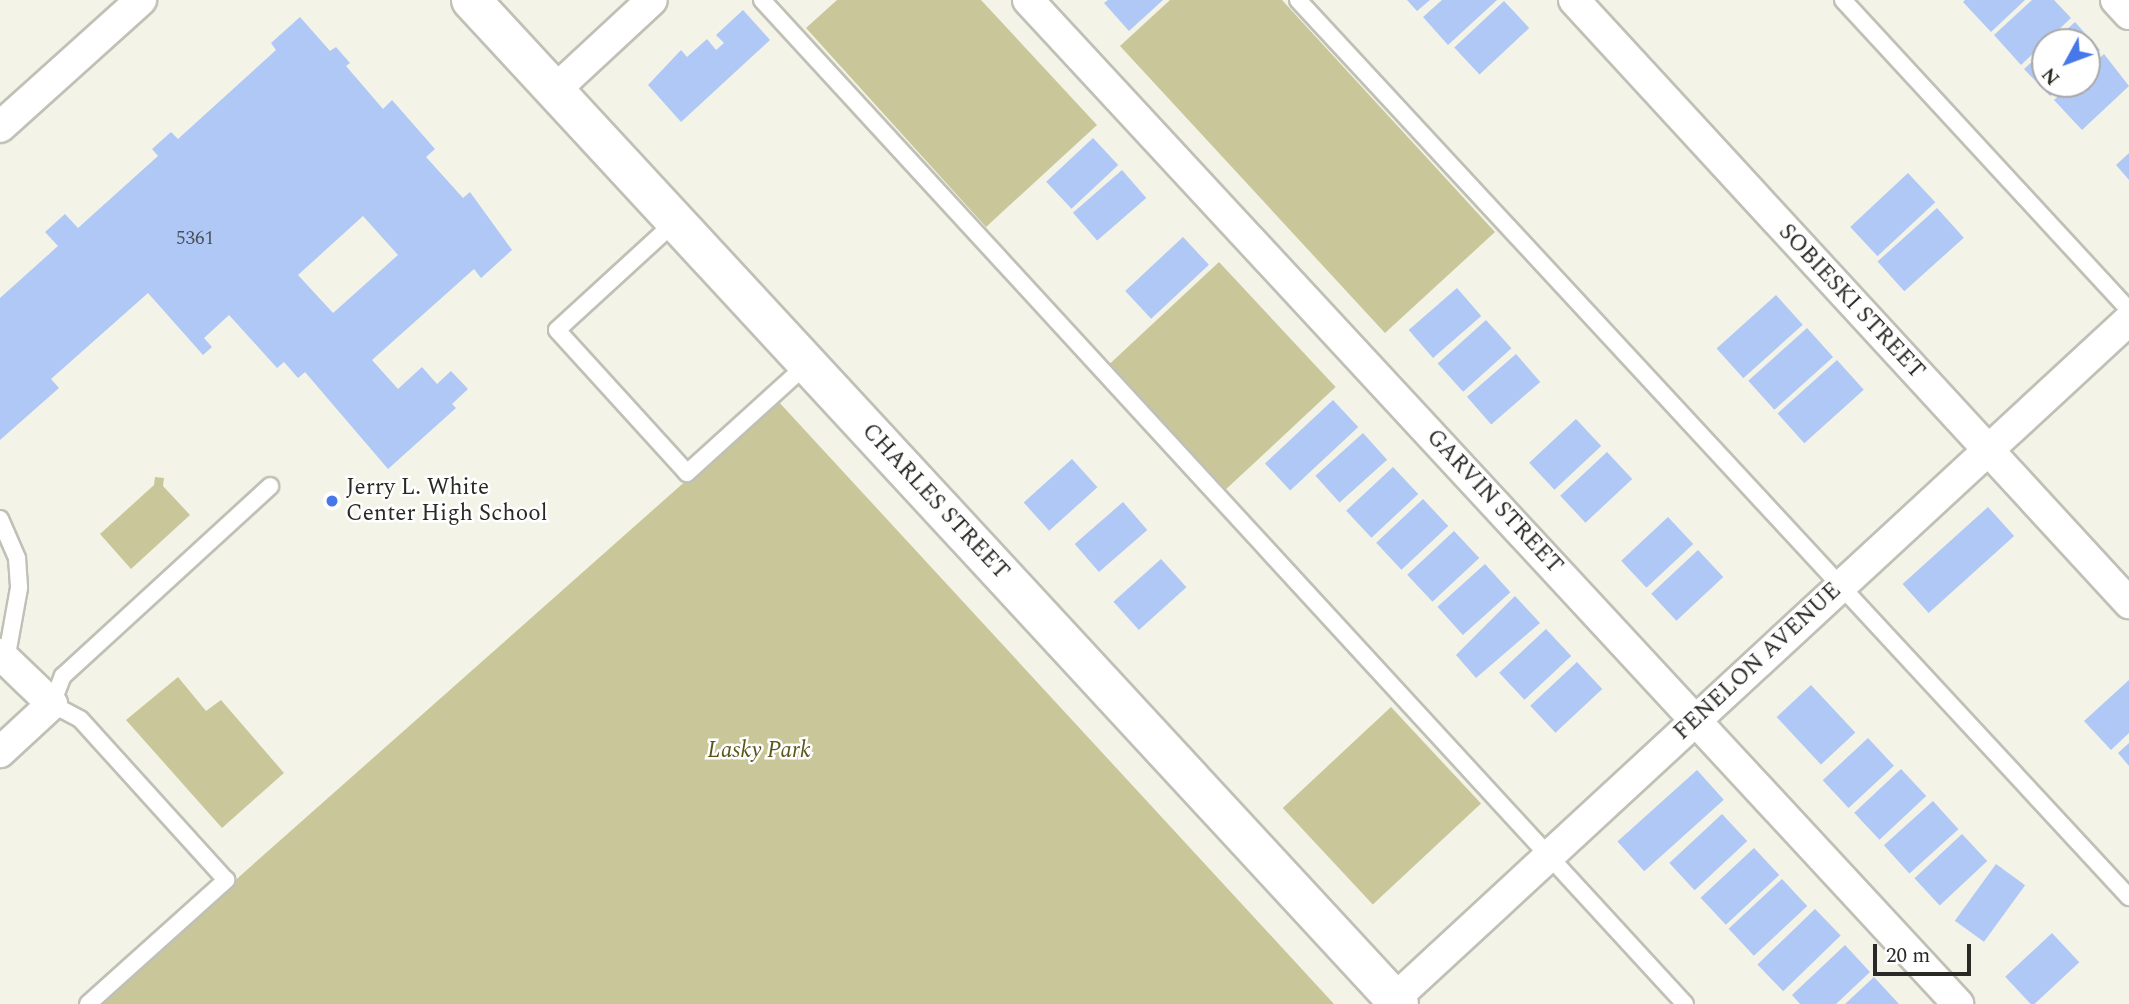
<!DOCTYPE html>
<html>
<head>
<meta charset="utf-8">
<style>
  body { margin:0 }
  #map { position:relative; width:2129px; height:1004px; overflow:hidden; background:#f3f3e8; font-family:Spectral,serif }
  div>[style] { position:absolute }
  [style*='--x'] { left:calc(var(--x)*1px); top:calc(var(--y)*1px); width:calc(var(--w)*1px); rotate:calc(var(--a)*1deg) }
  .green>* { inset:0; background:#c9c79a; transform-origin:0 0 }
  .building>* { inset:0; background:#b0c8f6; transform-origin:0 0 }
  .roads { filter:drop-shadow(2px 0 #c0c0b6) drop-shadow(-2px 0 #c0c0b6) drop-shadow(0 2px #c0c0b6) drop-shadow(0 -2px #c0c0b6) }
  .lane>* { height:16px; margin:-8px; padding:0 8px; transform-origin:8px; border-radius:8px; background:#fff }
  .street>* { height:30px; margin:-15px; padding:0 15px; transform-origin:15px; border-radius:15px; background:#fff }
  .secondary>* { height:38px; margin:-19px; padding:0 19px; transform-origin:19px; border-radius:19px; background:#fff }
  .dots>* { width:19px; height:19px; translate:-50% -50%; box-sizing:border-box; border:4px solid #fff; border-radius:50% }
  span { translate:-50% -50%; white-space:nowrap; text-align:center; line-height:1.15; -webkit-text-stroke:5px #fff; paint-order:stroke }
  .number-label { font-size:19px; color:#4b5159 }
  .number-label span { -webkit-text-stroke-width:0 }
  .street-label { font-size:23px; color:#292925 }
  .poi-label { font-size:23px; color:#292925 }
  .left { translate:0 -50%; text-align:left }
  .park-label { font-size:23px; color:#5a561a; font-style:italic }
  .north { position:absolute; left:2031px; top:28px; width:70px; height:70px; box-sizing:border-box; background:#fff; border:2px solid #a9a9a8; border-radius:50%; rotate:229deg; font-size:19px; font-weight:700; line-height:28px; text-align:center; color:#292925 }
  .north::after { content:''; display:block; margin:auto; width:24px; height:32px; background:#4678ea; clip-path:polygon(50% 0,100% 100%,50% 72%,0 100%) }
  .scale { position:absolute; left:1873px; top:944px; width:98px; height:32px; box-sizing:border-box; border:4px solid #292925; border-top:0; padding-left:9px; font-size:21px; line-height:24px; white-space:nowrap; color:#292925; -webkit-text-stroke:5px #fff; paint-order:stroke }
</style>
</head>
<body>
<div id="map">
  <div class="green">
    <i style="clip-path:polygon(837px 0,981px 0,1097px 125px,986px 227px,806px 28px)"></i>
    <i style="clip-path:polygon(1170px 0,1282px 0,1495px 232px,1385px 333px,1120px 46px)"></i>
    <i style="left:1219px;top:262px;width:171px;height:150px;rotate:47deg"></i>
    <i style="clip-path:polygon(777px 400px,1334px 1004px,98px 1004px,249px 868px)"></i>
    <i style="clip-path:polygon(155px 477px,164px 478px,163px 486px,190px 515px,131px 569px,100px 534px,154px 485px)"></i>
    <i style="clip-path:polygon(178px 677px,206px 711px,221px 700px,284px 773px,222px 828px,126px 720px)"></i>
    <i style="left:1391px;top:707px;width:132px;height:148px;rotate:47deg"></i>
  </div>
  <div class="building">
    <i style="clip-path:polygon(1108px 0,1163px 0,1129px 31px,1104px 3px)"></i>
    <i style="clip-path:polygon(1407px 0,1430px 0,1417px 11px)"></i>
    <i style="clip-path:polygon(1442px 0,1497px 0,1448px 45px,1423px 17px)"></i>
    <i style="clip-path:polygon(2025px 0,1991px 32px,1963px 2px,1965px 0)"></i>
    <i style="clip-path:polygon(2032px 0,2054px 0,2071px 18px,2021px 65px,1994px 35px)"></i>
    <i style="left:1504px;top:1px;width:37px;height:68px;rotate:47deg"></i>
    <i style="clip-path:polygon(743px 10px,770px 40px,681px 122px,648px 85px,681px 50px,687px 57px,707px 39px,716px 50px,724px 43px,716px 35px)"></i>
    <i style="clip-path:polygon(evenodd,300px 17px,330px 51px,336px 47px,350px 63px,346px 66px,383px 109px,392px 100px,435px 149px,426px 157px,463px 198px,470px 192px,512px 250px,481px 278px,474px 269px,372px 360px,398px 389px,422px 367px,437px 384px,451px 371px,468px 389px,452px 404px,456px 408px,388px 469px,305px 372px,298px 378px,284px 362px,277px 368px,229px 315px,204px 338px,212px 347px,203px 355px,148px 293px,51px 379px,59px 388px,0 440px,0 298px,58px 246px,45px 232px,65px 214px,78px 228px,158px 156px,152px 149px,171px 132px,178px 139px,276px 50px,271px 43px,300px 17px,363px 216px,398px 255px,333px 313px,298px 275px,363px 216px)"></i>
    <i style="clip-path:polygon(2075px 22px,2100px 50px,2087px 62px,2087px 42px,2053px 42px)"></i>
    <i style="clip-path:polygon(2045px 50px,2045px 84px,2063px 84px,2050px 96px,2024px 69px)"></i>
    <i style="clip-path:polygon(2104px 54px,2129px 86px,2082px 130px,2054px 100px,2072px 84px,2087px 84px,2087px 70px)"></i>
    <i style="left:1093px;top:138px;width:37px;height:64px;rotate:47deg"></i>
    <i style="clip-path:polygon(2129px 153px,2129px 180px,2116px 165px)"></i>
    <i style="left:1122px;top:170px;width:37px;height:65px;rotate:49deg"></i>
    <i style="left:1908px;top:173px;width:40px;height:79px;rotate:47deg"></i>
    <i style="left:1937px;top:208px;width:40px;height:80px;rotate:48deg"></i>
    <i style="left:1183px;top:237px;width:38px;height:79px;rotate:47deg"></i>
    <i style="left:1457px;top:288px;width:37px;height:64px;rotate:49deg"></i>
    <i style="left:1776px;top:295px;width:40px;height:80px;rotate:48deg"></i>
    <i style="left:1486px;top:320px;width:38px;height:65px;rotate:48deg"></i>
    <i style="left:1807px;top:328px;width:39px;height:79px;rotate:48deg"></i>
    <i style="left:1516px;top:354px;width:37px;height:65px;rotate:49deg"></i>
    <i style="left:1837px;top:360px;width:40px;height:80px;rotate:48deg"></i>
    <i style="left:1333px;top:400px;width:37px;height:93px;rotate:47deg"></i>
    <i style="left:1576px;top:419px;width:37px;height:64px;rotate:47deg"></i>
    <i style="left:1363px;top:433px;width:36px;height:64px;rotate:48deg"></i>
    <i style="left:1607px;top:452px;width:37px;height:64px;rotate:47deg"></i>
    <i style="left:1072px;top:459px;width:38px;height:65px;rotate:48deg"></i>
    <i style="left:1393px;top:467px;width:37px;height:64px;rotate:47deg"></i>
    <i style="left:1423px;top:499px;width:37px;height:64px;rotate:47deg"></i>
    <i style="left:1123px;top:502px;width:37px;height:64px;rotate:49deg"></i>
    <i style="left:1988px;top:507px;width:39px;height:115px;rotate:48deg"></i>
    <i style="left:1668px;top:517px;width:37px;height:64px;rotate:47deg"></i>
    <i style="left:1454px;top:531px;width:37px;height:64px;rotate:47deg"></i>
    <i style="left:1698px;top:550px;width:37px;height:64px;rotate:47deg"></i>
    <i style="left:1161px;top:559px;width:38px;height:64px;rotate:48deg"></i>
    <i style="left:1485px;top:564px;width:38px;height:64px;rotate:48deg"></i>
    <i style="clip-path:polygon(1515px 596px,1540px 623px,1476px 678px,1456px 655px)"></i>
    <i style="left:1546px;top:629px;width:37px;height:64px;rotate:47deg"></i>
    <i style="left:1577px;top:662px;width:37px;height:64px;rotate:47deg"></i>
    <i style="clip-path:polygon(2129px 680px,2129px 733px,2111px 750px,2084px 721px)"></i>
    <i style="left:1811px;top:685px;width:65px;height:47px;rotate:47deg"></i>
    <i style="left:1868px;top:738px;width:38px;height:62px;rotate:47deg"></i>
    <i style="clip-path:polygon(2129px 743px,2129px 766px,2118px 753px)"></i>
    <i style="left:1901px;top:769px;width:37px;height:64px;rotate:47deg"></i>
    <i style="left:1697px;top:770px;width:40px;height:107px;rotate:48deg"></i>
    <i style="left:1933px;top:801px;width:38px;height:66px;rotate:48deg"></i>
    <i style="left:1722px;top:814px;width:37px;height:72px;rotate:47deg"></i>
    <i style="left:1962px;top:834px;width:37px;height:65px;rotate:47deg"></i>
    <i style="left:1754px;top:848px;width:37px;height:73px;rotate:47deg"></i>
    <i style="left:1996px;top:864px;width:36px;height:70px;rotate:36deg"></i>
    <i style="left:1782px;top:879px;width:37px;height:73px;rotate:47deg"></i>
    <i style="left:1815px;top:909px;width:37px;height:80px;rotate:46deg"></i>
    <i style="left:2052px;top:933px;width:40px;height:64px;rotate:47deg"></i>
    <i style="clip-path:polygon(1845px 945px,1870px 972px,1836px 1004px,1800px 1004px,1792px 995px)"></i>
    <i style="clip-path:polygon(1874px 977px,1899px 1004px,1845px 1004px)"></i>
  </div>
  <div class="roads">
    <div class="lane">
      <i style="--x:762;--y:0;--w:1364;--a:47.41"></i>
      <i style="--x:1298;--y:0;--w:1223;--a:47.19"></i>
      <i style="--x:1843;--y:0;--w:422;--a:47.3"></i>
      <i style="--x:676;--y:221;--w:161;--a:137.5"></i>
      <i style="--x:557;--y:330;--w:193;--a:47.7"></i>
      <i style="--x:687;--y:473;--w:162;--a:-42.2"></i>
      <i style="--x:0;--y:519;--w:43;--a:66.4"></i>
      <i style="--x:17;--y:558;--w:30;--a:86"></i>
      <i style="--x:19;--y:588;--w:73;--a:100.2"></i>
      <i style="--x:88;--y:1004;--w:186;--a:-41.9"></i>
      <i style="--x:226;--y:880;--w:217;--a:-132.2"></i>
      <i style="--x:80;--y:719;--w:32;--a:-152"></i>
      <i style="--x:52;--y:704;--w:30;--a:-69"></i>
      <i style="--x:63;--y:676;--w:281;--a:-42.5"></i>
    </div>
    <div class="street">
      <i style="--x:1028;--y:0;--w:1369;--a:47.19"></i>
      <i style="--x:1574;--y:0;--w:820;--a:47.37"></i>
      <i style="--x:2116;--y:0;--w:19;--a:47"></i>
      <i style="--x:555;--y:90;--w:132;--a:-42.9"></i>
      <i style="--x:0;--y:127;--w:190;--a:-42"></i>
      <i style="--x:0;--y:654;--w:72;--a:43.9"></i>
      <i style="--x:52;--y:704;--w:71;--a:137.3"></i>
      <i style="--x:1389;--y:1004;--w:1008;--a:-42.75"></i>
    </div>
    <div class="secondary">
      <i style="--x:471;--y:0;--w:1367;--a:47.25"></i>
    </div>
  </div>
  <div class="dots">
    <i style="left:332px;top:501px;background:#4678ea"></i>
  </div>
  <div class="number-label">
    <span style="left:195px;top:239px">5361</span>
  </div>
  <div class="street-label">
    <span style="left:1851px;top:302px;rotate:47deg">SOBIESKI STREET</span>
    <span style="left:935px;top:502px;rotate:47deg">CHARLES STREET</span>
    <span style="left:1494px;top:502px;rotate:47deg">GARVIN STREET</span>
    <span style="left:1758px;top:662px;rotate:-43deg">FENELON AVENUE</span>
  </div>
  <div class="poi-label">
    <span class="left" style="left:346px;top:501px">Jerry L. White<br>Center High School</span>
  </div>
  <div class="park-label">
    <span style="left:759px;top:751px">Lasky Park</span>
  </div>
  <div class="north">N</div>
  <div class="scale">20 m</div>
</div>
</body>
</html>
